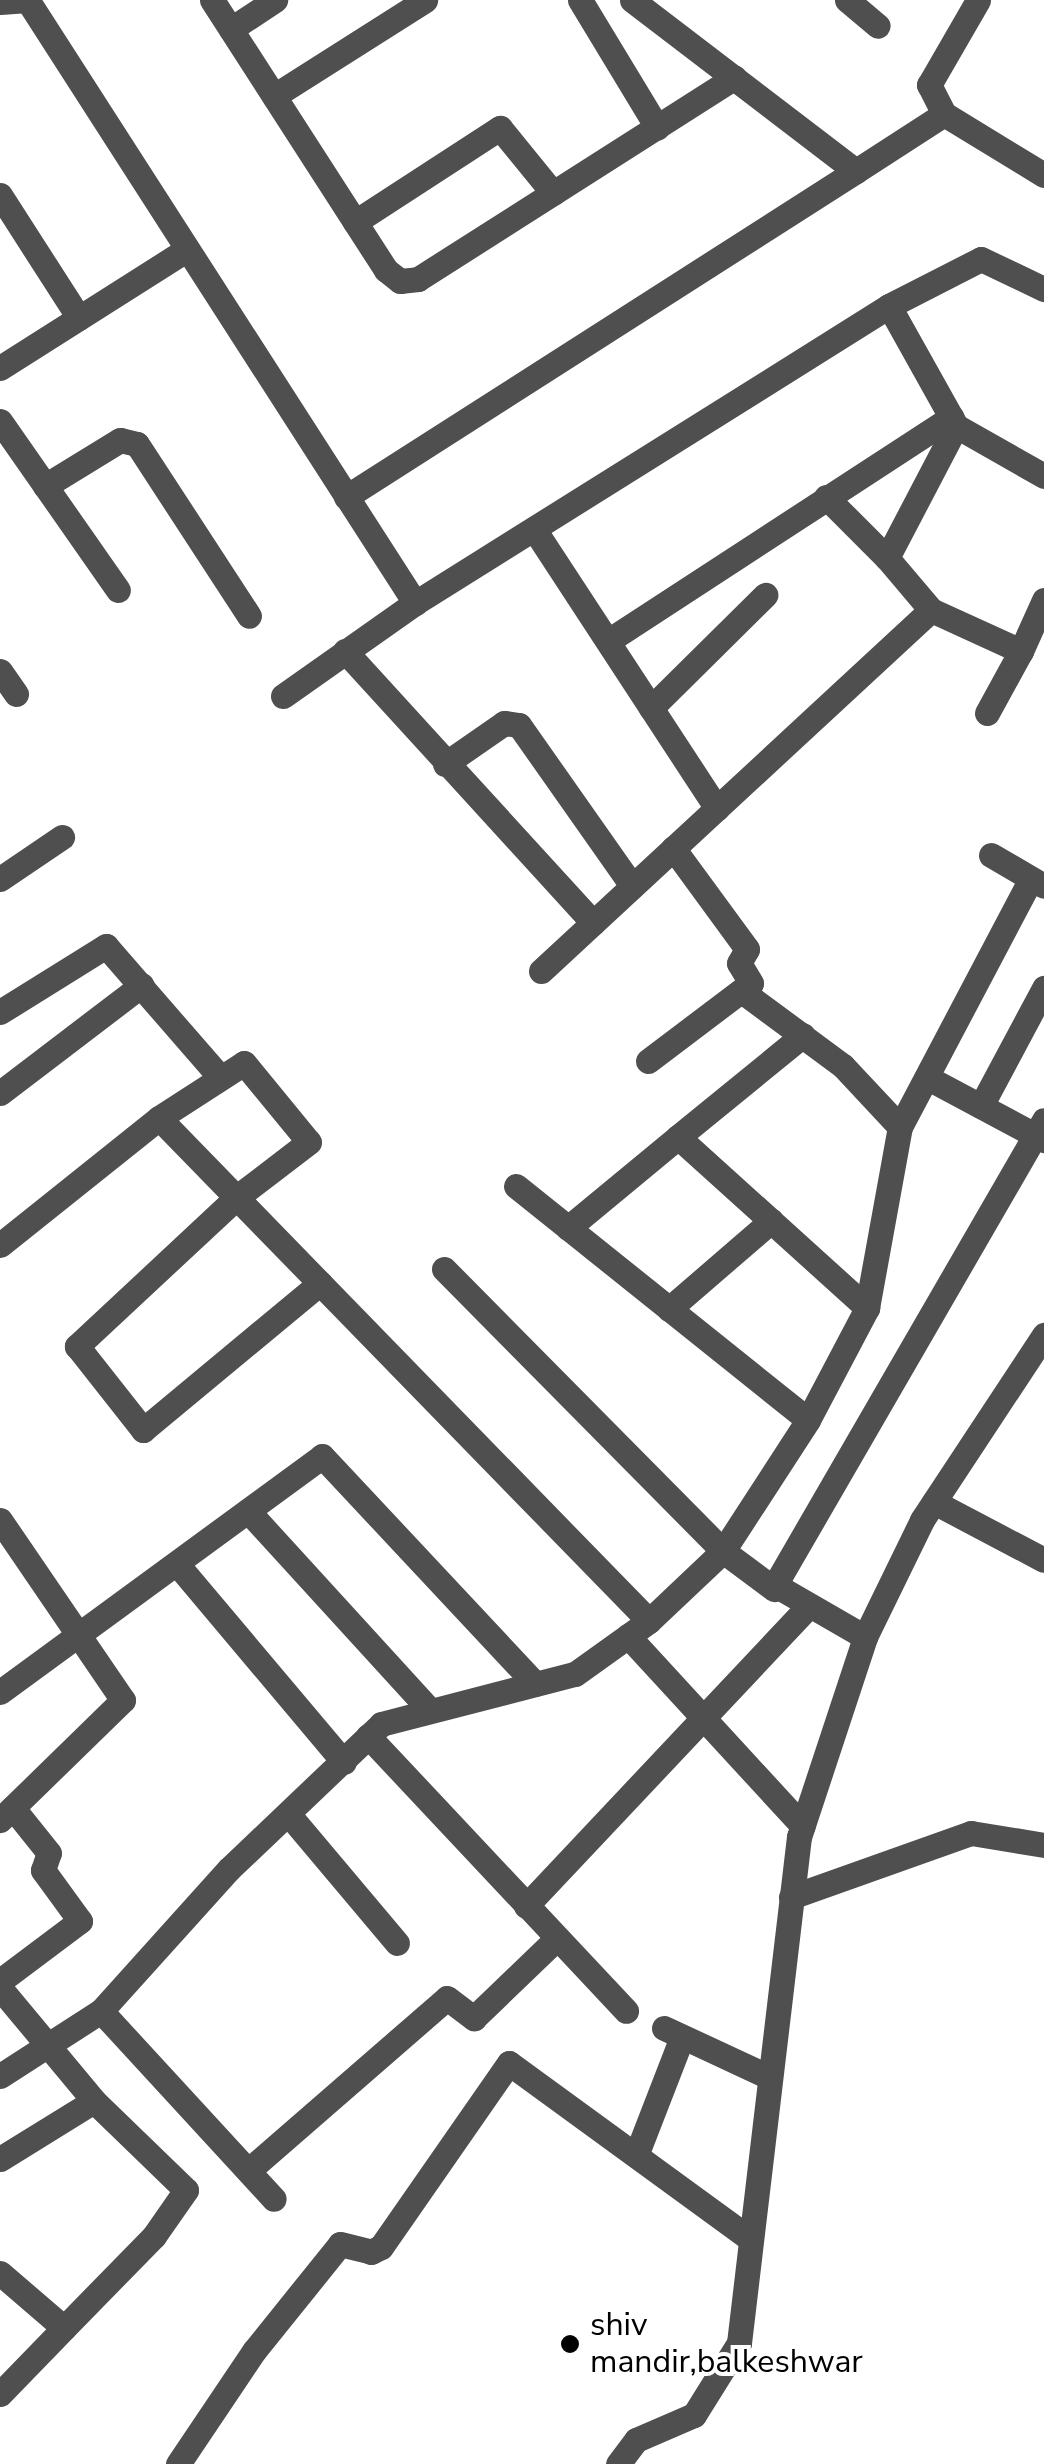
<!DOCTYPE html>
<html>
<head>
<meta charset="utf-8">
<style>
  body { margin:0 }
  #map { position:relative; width:1044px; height:2464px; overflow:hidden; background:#fff; font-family:"Nunito Sans",sans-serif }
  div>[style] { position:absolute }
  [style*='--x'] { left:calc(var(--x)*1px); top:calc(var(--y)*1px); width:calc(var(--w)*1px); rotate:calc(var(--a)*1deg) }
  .minor>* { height:25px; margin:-12.5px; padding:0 12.5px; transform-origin:12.5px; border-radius:12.5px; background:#4f4f4f }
  .dots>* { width:28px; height:28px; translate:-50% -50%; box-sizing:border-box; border:5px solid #fff; border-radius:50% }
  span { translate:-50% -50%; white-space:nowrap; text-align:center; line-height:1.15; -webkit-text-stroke:8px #fff; paint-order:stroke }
  .poi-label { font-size:32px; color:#000 }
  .left { translate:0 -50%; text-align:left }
</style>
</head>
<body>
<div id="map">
  <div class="minor">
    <i style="--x:212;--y:0;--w:321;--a:57.2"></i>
    <i style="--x:386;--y:270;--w:18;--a:38"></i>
    <i style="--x:400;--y:281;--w:18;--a:-6"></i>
    <i style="--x:418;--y:279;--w:375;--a:-32.5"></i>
    <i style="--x:580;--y:0;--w:149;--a:58.8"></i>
    <i style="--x:632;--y:0;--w:282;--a:37.4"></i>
    <i style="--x:856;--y:171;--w:105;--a:-32.9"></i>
    <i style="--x:944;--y:114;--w:117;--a:31.4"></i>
    <i style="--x:847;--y:0;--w:40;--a:40"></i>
    <i style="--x:28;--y:1;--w:716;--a:57.26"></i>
    <i style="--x:0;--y:2;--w:28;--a:-4"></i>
    <i style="--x:231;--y:29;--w:53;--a:-33.4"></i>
    <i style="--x:274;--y:96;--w:179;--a:-32.4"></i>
    <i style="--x:944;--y:114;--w:33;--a:-117"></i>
    <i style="--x:929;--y:85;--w:98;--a:-60"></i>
    <i style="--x:0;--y:195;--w:146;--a:57.3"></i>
    <i style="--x:355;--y:222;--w:173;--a:-33"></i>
    <i style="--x:500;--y:128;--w:84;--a:50.8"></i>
    <i style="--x:889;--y:306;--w:137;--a:60.8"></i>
    <i style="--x:956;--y:426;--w:101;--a:29.6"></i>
    <i style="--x:0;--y:368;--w:220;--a:-32.4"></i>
    <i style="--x:0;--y:421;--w:206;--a:55.1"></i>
    <i style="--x:956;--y:426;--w:149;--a:117.6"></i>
    <i style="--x:887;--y:558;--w:68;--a:49.8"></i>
    <i style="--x:931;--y:610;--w:99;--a:24.5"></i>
    <i style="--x:1021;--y:651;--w:56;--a:-65.7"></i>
    <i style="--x:45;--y:486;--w:88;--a:-31.5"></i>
    <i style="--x:120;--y:440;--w:17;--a:13"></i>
    <i style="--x:137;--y:444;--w:205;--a:56.9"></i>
    <i style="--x:346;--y:497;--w:605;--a:-32.59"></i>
    <i style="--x:826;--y:497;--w:86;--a:45"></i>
    <i style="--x:534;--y:529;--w:334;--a:56.8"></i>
    <i style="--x:608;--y:641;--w:410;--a:-33.1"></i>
    <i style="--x:345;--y:651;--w:368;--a:47.6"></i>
    <i style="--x:0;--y:671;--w:28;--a:55"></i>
    <i style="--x:283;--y:696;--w:161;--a:-35.2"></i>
    <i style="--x:415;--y:603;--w:559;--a:-32.07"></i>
    <i style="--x:889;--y:306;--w:103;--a:-27.1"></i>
    <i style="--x:981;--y:259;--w:70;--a:25.5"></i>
    <i style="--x:651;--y:708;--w:161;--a:-44.7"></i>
    <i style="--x:987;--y:713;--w:71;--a:-61.3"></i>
    <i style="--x:445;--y:764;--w:72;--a:-34.8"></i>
    <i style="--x:504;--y:723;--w:15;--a:8"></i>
    <i style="--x:519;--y:725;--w:197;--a:54.9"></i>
    <i style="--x:991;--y:855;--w:61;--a:30.3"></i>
    <i style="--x:0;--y:879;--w:75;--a:-34.1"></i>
    <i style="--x:541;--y:971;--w:531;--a:-42.79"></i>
    <i style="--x:743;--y:992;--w:124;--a:36.5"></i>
    <i style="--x:843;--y:1066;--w:83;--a:46.9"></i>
    <i style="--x:0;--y:1012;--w:125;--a:-31.9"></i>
    <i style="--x:106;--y:946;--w:174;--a:49"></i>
    <i style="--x:648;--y:1061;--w:129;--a:-37.1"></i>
    <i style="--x:751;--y:983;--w:23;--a:-121"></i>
    <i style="--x:739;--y:963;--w:16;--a:-60"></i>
    <i style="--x:747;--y:949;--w:125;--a:-126.2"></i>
    <i style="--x:928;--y:1078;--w:132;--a:28.1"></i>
    <i style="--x:0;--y:1093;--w:178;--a:-37.3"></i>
    <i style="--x:981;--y:1106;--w:134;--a:-61.9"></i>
    <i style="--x:159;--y:1118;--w:702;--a:45.75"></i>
    <i style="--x:678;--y:1137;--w:161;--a:-39.2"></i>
    <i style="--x:516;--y:1186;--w:374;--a:38.7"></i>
    <i style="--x:568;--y:1228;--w:143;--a:-39.6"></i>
    <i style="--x:678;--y:1137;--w:255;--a:42.1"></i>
    <i style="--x:0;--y:1245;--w:203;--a:-38.6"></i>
    <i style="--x:159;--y:1118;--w:101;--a:-32.9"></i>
    <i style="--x:244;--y:1063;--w:102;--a:50.6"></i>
    <i style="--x:309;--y:1142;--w:91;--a:142.6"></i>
    <i style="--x:237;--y:1197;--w:219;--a:137"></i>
    <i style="--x:77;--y:1346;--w:107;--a:51.8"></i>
    <i style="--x:143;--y:1430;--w:230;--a:-39.7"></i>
    <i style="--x:444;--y:1269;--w:397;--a:45.3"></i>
    <i style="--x:723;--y:1551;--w:64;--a:36.7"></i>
    <i style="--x:669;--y:1309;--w:135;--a:-40.8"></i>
    <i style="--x:934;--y:1502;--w:124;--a:27.8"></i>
    <i style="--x:248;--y:1511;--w:268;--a:47.6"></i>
    <i style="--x:0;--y:1520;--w:218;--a:55.7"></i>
    <i style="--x:123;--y:1700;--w:172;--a:135.7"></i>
    <i style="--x:177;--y:1564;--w:259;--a:49.9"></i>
    <i style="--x:628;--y:1636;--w:258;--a:47.4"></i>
    <i style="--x:865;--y:1637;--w:104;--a:-150"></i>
    <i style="--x:775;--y:1585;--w:537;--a:-59.95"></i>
    <i style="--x:0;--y:1692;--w:399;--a:-36.2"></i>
    <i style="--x:322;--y:1456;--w:312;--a:46.9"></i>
    <i style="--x:368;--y:1736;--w:377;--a:46.8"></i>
    <i style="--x:290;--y:1816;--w:166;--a:49.9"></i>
    <i style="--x:791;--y:1897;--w:191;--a:-19.6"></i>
    <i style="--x:971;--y:1833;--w:74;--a:9.3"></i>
    <i style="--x:526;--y:1906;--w:411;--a:-46.7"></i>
    <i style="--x:0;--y:1981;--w:100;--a:-36.9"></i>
    <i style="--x:80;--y:1921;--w:63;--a:-126"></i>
    <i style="--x:43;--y:1870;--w:18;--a:-71"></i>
    <i style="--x:49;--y:1853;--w:58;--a:-128.7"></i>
    <i style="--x:0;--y:1988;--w:147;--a:50.2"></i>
    <i style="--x:94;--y:2101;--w:128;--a:44.1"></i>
    <i style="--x:186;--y:2190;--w:56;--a:124.8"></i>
    <i style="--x:154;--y:2236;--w:129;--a:134.4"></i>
    <i style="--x:101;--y:2011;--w:255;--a:47.4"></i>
    <i style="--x:664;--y:2028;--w:114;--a:25"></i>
    <i style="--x:0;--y:2076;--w:120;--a:-32.8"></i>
    <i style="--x:101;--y:2011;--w:191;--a:-48"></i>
    <i style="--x:229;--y:1869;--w:210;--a:-43.6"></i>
    <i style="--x:381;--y:1724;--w:200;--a:-14.5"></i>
    <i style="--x:575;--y:1674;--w:91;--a:-35.6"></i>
    <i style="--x:649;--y:1621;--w:102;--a:-43.4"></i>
    <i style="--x:723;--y:1551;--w:156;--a:-57"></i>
    <i style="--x:808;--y:1420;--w:127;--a:-62.2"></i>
    <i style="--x:867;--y:1308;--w:184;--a:-79.7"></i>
    <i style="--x:900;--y:1127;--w:280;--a:-62.2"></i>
    <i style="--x:637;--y:2153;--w:124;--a:-68.8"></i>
    <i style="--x:0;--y:2159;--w:110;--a:-31.7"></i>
    <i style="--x:249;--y:2170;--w:262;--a:-41"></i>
    <i style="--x:447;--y:1998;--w:34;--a:37"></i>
    <i style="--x:474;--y:2018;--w:114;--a:-43.9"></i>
    <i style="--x:0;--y:2273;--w:84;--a:40.7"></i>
    <i style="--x:64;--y:2328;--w:92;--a:134.1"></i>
    <i style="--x:178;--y:2464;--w:136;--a:-56.1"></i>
    <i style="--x:254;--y:2351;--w:137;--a:-51.2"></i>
    <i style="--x:340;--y:2244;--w:32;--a:14"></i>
    <i style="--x:371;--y:2252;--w:11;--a:-27"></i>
    <i style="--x:381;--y:2247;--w:224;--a:-55.2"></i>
    <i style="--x:509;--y:2063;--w:298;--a:36.1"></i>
    <i style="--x:618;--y:2464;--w:30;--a:-53"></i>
    <i style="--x:636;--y:2440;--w:63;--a:-23.3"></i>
    <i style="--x:694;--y:2415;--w:85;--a:-58"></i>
    <i style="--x:739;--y:2343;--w:510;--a:-83.24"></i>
    <i style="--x:799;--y:1837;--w:211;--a:-71.7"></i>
    <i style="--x:865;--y:1637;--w:130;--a:-64"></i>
    <i style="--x:922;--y:1520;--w:222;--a:-56.6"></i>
  </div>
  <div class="dots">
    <i style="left:570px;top:2344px;background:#000"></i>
  </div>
  <div class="poi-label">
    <span class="left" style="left:590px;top:2344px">shiv<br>mandir,balkeshwar</span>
  </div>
</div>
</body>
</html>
